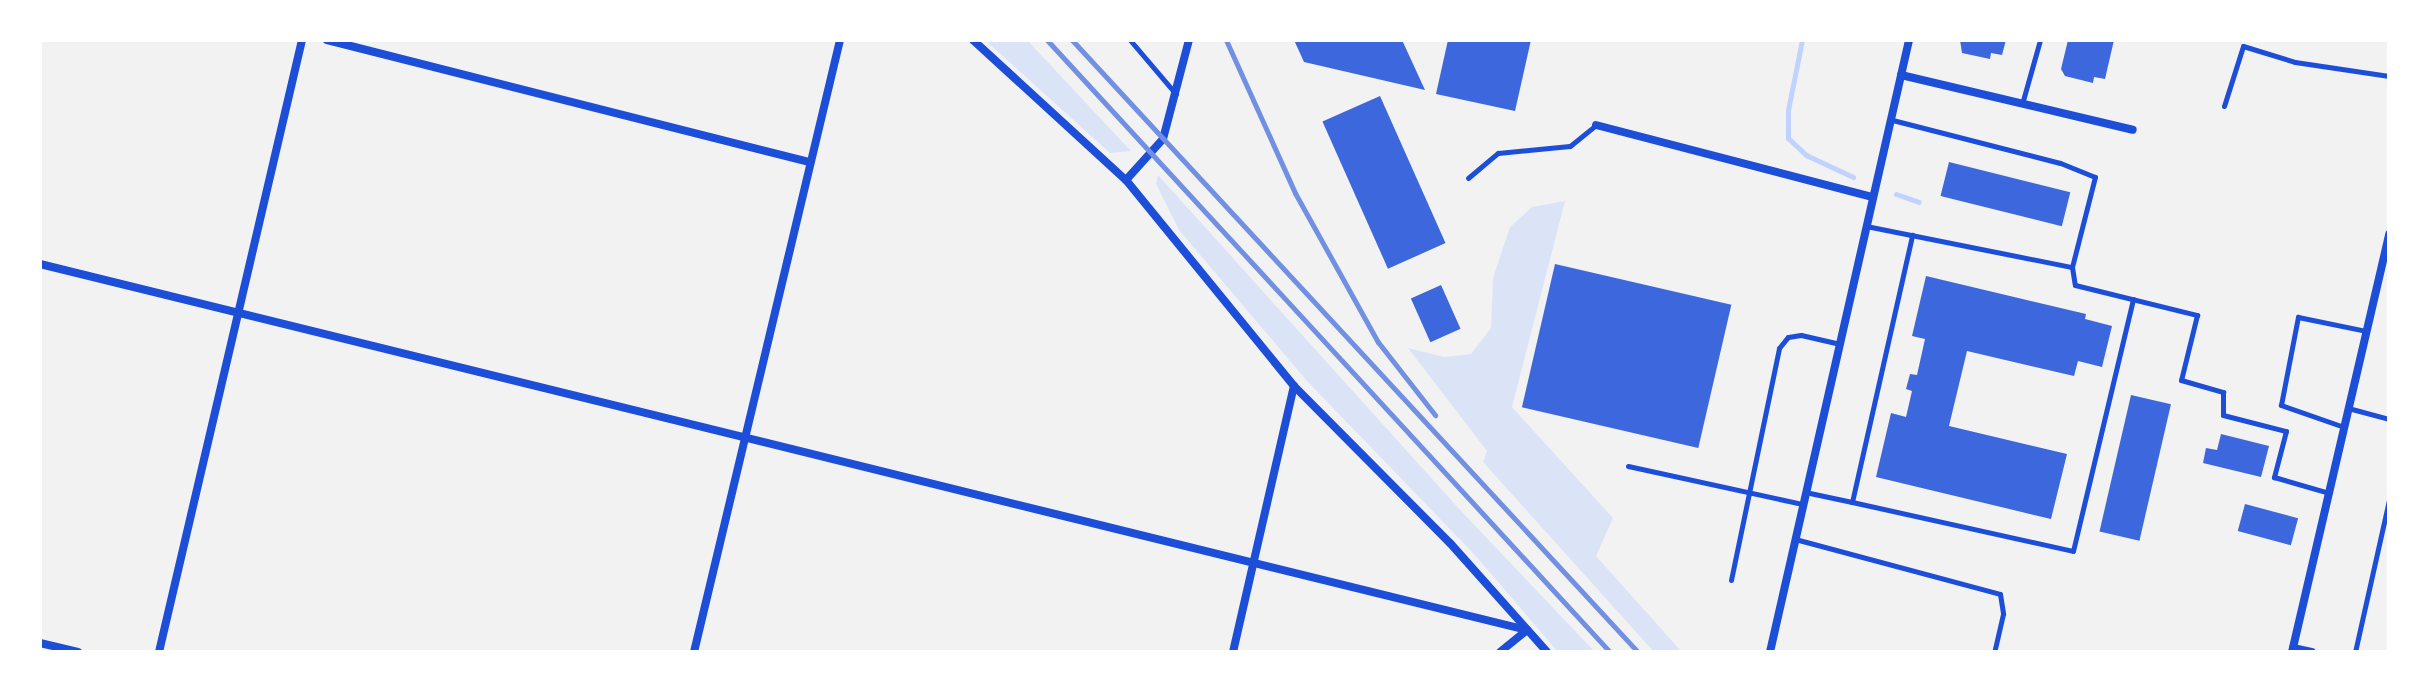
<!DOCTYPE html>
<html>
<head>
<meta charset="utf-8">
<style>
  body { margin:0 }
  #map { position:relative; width:2429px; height:692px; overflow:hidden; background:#f2f2f2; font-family:"Sofia Sans Condensed",sans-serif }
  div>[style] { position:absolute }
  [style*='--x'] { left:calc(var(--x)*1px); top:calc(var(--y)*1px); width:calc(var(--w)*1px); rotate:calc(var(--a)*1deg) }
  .green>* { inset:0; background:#dbe4f7 }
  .stream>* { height:5px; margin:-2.5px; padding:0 2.5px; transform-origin:2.5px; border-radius:2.5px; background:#bfd3fe }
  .building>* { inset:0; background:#3d67dc; transform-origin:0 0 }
  .service>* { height:5px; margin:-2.5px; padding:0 2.5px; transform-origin:2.5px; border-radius:2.5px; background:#1d4ed8 }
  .minor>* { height:8px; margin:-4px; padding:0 4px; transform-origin:4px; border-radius:4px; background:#1d4ed8 }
  .rail>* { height:5px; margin:-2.5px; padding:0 2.5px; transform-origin:2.5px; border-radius:2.5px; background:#7290e2 }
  span { translate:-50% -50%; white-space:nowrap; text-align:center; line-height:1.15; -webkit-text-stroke:6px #fff; paint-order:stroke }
  .frame { position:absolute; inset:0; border:42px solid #fff; pointer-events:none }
</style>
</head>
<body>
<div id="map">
  <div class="green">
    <i style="clip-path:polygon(985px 40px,1027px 40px,1131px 151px,1110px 153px)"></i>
    <i style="clip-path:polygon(1158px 175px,1462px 512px,1595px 652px,1558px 652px,1475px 555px,1307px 381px,1179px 230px,1156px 184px)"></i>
    <i style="clip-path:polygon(1565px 201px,1512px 407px,1613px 518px,1596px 556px,1682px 652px,1654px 652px,1483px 462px,1487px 451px,1408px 348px,1444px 357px,1471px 354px,1491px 328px,1493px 278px,1510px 227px,1532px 207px)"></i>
  </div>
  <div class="stream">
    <i style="--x:1802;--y:40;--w:71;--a:101.3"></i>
    <i style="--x:1788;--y:110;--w:28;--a:90"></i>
    <i style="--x:1788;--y:138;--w:25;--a:43"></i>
    <i style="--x:1806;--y:155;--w:52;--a:25.1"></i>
    <i style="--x:1896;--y:194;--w:24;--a:19"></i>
  </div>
  <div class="building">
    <i style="clip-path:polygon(1294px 40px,1402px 40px,1425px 90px,1304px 62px)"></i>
    <i style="clip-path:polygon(1448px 40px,1531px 40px,1515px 111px,1436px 94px)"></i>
    <i style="clip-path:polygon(1960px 40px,2006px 40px,2002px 55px,1991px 53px,1990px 59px,1962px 53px)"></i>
    <i style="clip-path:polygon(2068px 40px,2114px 40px,2105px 79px,2094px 77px,2093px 83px,2065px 76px,2061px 69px)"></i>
    <i style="left:1380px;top:96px;width:161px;height:63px;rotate:66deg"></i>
    <i style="left:1949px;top:162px;width:125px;height:35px;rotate:14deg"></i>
    <i style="left:1555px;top:264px;width:181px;height:147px;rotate:13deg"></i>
    <i style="clip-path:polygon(1926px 276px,2086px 314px,2085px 319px,2112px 326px,2102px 367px,2078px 361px,2074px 376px,1967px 351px,1949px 426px,2067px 454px,2051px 519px,1876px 477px,1891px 413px,1906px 417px,1912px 391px,1906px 389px,1910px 374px,1917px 375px,1925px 339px,1912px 336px)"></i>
    <i style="left:1441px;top:285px;width:48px;height:33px;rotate:66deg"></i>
    <i style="left:2131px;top:395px;width:41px;height:140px;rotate:13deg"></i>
    <i style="clip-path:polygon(2221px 434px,2269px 446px,2261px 477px,2203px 463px,2206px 448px,2217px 450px)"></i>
    <i style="left:2245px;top:504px;width:55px;height:28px;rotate:15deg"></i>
  </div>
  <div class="service">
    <i style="--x:1130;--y:40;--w:71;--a:49.6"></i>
    <i style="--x:2022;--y:104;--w:66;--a:-74.3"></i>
    <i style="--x:2224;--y:106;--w:63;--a:-72.4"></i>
    <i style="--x:2243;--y:46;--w:54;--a:17.1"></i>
    <i style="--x:2295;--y:62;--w:95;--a:8.5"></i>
    <i style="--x:1468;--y:178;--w:39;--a:-40"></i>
    <i style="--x:1498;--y:153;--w:72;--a:-5.6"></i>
    <i style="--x:1570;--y:146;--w:32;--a:-39"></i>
    <i style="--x:1866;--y:226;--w:210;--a:11.3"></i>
    <i style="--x:2072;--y:267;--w:93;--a:-75.7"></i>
    <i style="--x:2095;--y:177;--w:38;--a:-158"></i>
    <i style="--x:2060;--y:163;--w:173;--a:-165.6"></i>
    <i style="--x:2072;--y:267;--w:18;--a:81"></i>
    <i style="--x:2075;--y:285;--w:126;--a:13.8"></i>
    <i style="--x:2197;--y:315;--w:67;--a:103.8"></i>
    <i style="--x:2181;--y:380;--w:44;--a:15.9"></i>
    <i style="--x:2223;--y:392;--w:23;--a:90"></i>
    <i style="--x:2223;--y:415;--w:65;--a:14.3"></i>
    <i style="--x:2286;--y:431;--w:48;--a:104.6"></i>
    <i style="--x:2274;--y:477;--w:57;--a:16.2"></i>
    <i style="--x:2348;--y:408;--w:42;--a:15"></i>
    <i style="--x:2344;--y:427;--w:67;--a:-160.8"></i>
    <i style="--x:2281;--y:405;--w:90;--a:-79.1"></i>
    <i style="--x:2298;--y:317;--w:69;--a:11.6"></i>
    <i style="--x:1628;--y:466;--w:179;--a:12.3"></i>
    <i style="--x:1805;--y:492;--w:48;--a:12"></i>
    <i style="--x:1852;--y:502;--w:274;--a:-77.3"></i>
    <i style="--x:1852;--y:502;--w:226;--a:12.5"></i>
    <i style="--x:2073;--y:551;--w:259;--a:-76.6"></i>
    <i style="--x:1795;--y:539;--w:212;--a:15"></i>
    <i style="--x:2000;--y:594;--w:20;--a:81"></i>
    <i style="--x:2003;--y:614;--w:39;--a:103"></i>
    <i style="--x:1731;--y:580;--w:237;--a:-78.3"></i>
    <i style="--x:1779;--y:348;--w:14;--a:-51"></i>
    <i style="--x:1788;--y:337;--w:13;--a:-9"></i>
    <i style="--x:1801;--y:335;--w:39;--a:13"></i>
    <i style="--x:2355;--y:652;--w:156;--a:-77.4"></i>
  </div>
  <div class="minor">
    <i style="--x:327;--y:40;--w:498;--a:14.2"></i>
    <i style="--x:973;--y:40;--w:207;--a:42.5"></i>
    <i style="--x:1126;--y:180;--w:266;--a:50.8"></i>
    <i style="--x:1294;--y:386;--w:221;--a:45.2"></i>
    <i style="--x:1450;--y:543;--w:146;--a:48.3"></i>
    <i style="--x:1901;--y:75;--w:238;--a:13.3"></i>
    <i style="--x:1596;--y:125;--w:286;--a:14.6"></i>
    <i style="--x:1126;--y:180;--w:55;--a:-47.9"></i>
    <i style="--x:1163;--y:139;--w:102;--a:-75.3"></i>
    <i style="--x:40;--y:264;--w:1531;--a:13.83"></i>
    <i style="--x:40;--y:643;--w:39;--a:13"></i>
    <i style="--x:2293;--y:648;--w:19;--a:12"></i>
    <i style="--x:159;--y:652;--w:628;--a:-76.85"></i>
    <i style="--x:694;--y:652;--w:629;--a:-76.58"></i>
    <i style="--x:1233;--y:652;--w:273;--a:-77.1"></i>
    <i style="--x:1500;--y:652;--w:35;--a:-39"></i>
    <i style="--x:1770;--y:652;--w:628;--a:-77.2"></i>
    <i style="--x:2292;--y:652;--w:429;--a:-76.9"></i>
  </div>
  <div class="rail">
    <i style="--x:1047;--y:40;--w:832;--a:47.39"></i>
    <i style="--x:1072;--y:40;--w:834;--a:47.24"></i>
    <i style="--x:1226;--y:40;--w:168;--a:65.7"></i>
    <i style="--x:1295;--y:193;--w:171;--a:60.9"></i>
    <i style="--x:1378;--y:342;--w:93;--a:52"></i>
  </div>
  <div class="frame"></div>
</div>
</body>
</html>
